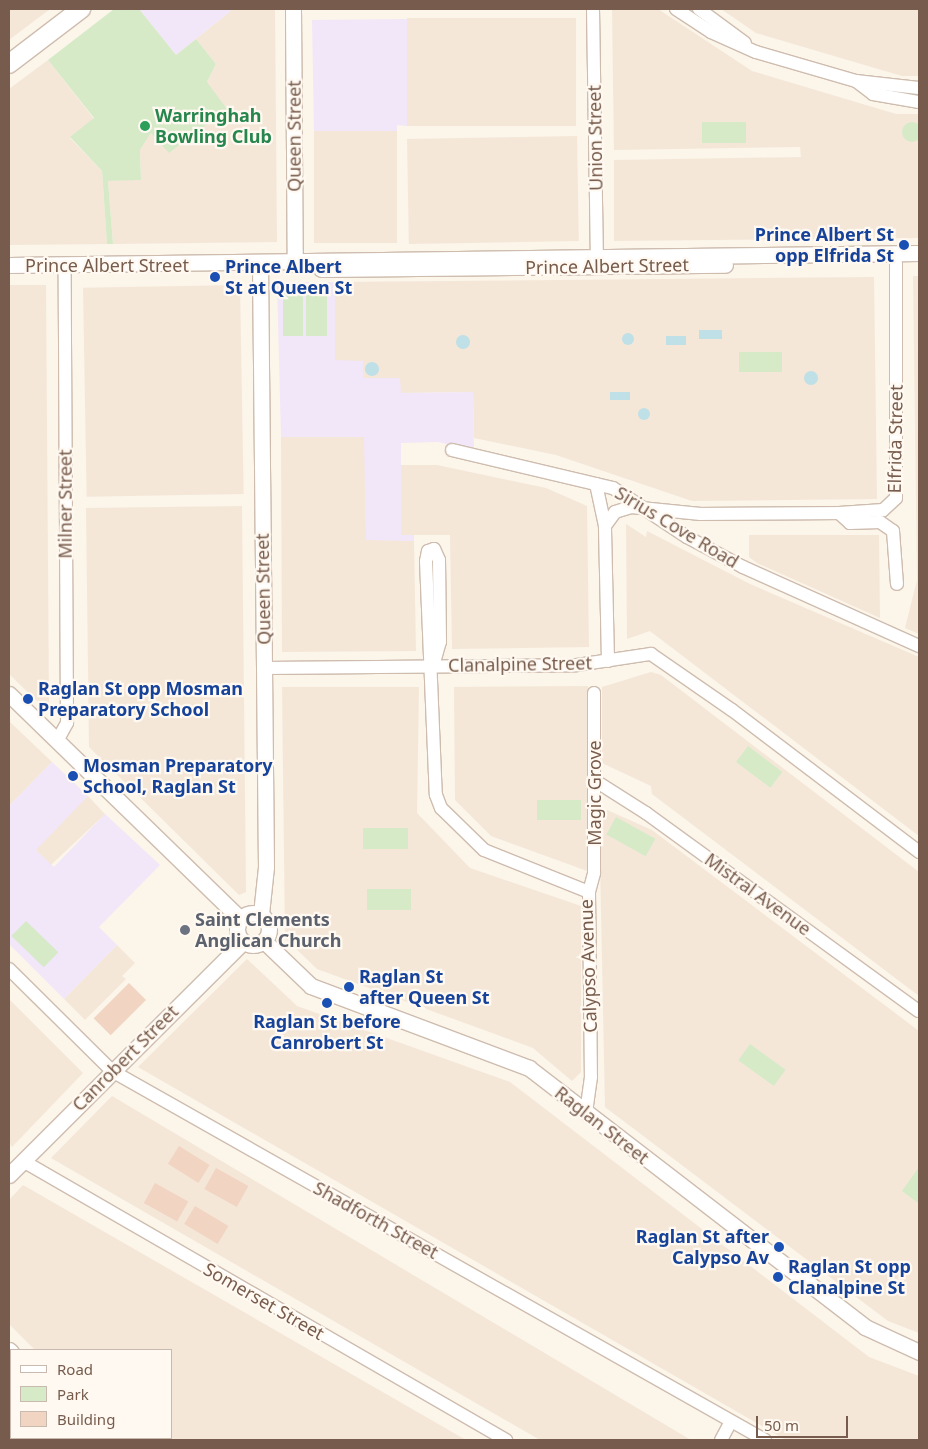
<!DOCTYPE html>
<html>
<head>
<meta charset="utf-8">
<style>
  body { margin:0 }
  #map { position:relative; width:928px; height:1449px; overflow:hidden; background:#fcf5ea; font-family:"Noto Sans",sans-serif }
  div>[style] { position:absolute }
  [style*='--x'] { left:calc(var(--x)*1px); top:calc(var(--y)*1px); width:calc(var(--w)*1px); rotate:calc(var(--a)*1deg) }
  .residential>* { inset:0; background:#f4e7d8; transform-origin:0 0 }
  .commercial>* { inset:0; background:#fce7de }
  .education>* { inset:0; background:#f2e6f9 }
  .green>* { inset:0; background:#d6eac8; transform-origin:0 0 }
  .round { border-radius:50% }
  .water>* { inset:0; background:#bee0e6; transform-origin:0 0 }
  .building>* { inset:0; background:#f1d4c2; transform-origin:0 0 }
  .roads { filter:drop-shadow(1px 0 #cebdaf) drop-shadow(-1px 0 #cebdaf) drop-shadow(0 1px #cebdaf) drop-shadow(0 -1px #cebdaf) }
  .minor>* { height:12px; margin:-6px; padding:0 6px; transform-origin:6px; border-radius:6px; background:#fff }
  .tertiary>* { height:15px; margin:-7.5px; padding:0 7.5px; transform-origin:7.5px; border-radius:7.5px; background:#fff }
  .tertiary>.ring { margin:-7.5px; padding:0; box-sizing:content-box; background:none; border:15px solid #fff; border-radius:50% }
  .secondary>* { height:18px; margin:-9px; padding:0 9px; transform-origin:9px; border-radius:9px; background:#fff }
  .dots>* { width:14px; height:14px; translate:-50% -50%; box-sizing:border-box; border:2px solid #fff9f1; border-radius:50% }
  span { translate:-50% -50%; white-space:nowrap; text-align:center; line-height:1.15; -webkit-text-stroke:4.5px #fff9f1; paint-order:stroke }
  .leisure-label { font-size:18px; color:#27864d; font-weight:700 }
  .left { translate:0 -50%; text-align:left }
  .street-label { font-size:18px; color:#775c4d }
  .transit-label { font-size:18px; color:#164399; font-weight:700 }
  .right { translate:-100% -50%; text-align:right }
  .worship-label { font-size:18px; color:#5b616d; font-weight:700 }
  .frame { position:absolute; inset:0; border:10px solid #775c4d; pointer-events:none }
  .legend { position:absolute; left:10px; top:1349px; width:162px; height:90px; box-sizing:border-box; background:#fff9f1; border:1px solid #c9baaf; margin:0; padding:6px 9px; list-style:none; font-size:15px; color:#775c4d }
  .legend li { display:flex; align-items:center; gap:10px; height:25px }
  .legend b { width:25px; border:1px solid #c9baaf }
  .scale { position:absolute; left:756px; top:1416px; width:92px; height:22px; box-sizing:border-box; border:2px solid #775c4d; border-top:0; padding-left:6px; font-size:15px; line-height:18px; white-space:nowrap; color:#775c4d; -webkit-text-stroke:4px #fff9f1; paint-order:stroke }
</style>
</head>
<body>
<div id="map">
  <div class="residential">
    <i style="clip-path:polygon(9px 9px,50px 9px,9px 40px)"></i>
    <i style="clip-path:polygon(233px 9px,275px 9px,277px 242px,113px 244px,108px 181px,141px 179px,140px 150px,151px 133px,207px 82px,216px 64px,196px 39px)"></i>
    <i style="clip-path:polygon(612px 9px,658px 9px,752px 71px,896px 114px,919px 114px,919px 238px,614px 241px,614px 160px,801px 157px,800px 147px,614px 150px)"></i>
    <i style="clip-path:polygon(721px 9px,919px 9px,919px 76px,902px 76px,756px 33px)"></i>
    <i style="left:576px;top:18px;width:108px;height:169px;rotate:90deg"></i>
    <i style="clip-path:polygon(48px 60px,94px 119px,70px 138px,102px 171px,107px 244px,9px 245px,9px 89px)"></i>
    <i style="left:314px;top:131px;width:83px;height:112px"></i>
    <i style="left:577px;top:136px;width:105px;height:170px;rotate:89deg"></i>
    <i style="clip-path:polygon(913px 276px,919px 276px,919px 634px,905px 628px,917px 580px)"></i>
    <i style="clip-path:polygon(874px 277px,877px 499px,692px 501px,556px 455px,474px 438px,473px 392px,400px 393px,363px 378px,335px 360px,335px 282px)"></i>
    <i style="clip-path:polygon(9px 285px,46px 285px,49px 703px,42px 706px,9px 674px)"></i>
    <i style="left:240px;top:285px;width:209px;height:157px;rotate:89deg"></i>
    <i style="clip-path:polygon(281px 437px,365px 437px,366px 539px,414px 541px,416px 651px,282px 652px)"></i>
    <i style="clip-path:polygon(401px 465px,437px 465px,546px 488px,587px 506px,589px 647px,452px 649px,450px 535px,401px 535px)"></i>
    <i style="clip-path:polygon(242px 506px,246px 892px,239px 895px,89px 747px,86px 508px)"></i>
    <i style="clip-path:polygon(626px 524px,646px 537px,647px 531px,750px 584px,919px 657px,919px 836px,650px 631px,627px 639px)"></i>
    <i style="clip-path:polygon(749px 535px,879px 535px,880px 618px,757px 563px,749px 557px)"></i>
    <i style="clip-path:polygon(651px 672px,661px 675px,919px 872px,919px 996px,652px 794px,651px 786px,602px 763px,602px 687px)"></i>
    <i style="clip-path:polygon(588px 686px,590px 872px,491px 836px,455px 800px,454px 687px)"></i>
    <i style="clip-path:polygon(282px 687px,419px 687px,417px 813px,470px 868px,581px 906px,581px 1072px,572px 1081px,533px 1048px,317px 969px,285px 938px)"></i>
    <i style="clip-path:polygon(9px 721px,52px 762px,9px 806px)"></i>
    <i style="left:88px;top:796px;width:25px;height:75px;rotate:47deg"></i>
    <i style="clip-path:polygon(607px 810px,652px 830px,919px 1031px,919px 1333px,888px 1321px,605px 1107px,599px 815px)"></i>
    <i style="clip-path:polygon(117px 945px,135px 963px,122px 976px,126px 979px,85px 1020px,64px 999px)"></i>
    <i style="clip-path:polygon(247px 959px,297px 1006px,510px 1082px,869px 1357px,919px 1376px,919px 1440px,786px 1440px,138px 1067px)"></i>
    <i style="clip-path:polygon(9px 999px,83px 1073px,12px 1147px,9px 1143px)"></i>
    <i style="clip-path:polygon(112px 1096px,691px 1440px,540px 1440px,51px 1158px)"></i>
    <i style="clip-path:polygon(23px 1185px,466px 1440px,125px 1440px,122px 1438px,171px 1438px,171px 1350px,35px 1350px,9px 1324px,9px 1200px)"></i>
  </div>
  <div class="commercial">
    <i style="clip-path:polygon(9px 1376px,11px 1426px,9px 1430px)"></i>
  </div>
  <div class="education">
    <i style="clip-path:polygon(139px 9px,233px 9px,176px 55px)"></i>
    <i style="clip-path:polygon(407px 19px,407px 126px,397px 125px,397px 131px,314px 131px,312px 20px)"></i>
    <i style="clip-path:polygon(277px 282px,335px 282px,335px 360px,363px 361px,363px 378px,400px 378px,401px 393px,473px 392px,474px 450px,438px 442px,401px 443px,401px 535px,414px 535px,414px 541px,366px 540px,364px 437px,281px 437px)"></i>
    <i style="clip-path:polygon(52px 762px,88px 796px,36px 850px,54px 867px,105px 814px,160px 865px,99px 927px,117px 945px,64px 999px,9px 944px,9px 806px)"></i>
  </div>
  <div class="green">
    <i style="clip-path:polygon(114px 9px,139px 9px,176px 55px,196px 39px,216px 64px,207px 82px,227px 109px,169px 153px,151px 133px,140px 150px,141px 180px,108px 181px,113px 244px,107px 244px,102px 171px,70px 137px,94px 118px,48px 60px)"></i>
    <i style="left:746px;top:122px;width:21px;height:44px;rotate:90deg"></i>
    <i class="round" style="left:902px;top:122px;width:20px;height:20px"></i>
    <i style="left:283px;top:292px;width:20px;height:44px"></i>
    <i style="left:306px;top:292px;width:21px;height:44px"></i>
    <i style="left:739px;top:352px;width:43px;height:20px"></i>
    <i style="left:748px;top:746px;width:43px;height:20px;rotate:37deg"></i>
    <i style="left:537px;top:800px;width:44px;height:20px"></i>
    <i style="left:616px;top:817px;width:45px;height:20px;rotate:29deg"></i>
    <i style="left:363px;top:828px;width:45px;height:21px"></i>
    <i style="left:367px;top:889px;width:44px;height:21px"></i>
    <i style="left:26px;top:921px;width:45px;height:21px;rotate:44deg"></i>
    <i style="left:750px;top:1044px;width:44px;height:20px;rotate:36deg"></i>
    <i style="clip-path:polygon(919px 1167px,919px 1201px,918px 1203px,902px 1191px)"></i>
  </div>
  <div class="water">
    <i style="left:699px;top:330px;width:23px;height:9px"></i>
    <i class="round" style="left:622px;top:333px;width:12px;height:12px"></i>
    <i class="round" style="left:456px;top:335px;width:14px;height:14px"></i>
    <i style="left:666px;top:336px;width:20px;height:9px"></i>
    <i class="round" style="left:365px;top:362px;width:14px;height:14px"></i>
    <i class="round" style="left:804px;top:371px;width:14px;height:14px"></i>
    <i style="left:610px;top:392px;width:20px;height:8px"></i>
    <i class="round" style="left:638px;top:408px;width:12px;height:12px"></i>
  </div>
  <div class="building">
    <i style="left:129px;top:983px;width:24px;height:50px;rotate:45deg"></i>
    <i style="left:179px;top:1146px;width:36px;height:21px;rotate:32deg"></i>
    <i style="left:216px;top:1168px;width:37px;height:24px;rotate:29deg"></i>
    <i style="left:155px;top:1183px;width:38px;height:23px;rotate:29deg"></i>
    <i style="left:195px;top:1206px;width:39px;height:21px;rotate:31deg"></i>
  </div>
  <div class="roads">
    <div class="minor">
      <i style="--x:593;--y:9;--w:257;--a:89.1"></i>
      <i style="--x:676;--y:9;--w:42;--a:33.3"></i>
      <i style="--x:711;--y:32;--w:49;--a:24"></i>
      <i style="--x:756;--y:52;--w:104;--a:16.2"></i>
      <i style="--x:856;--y:81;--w:63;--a:6.3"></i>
      <i style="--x:699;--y:9;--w:57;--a:36.5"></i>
      <i style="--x:856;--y:81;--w:21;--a:37"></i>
      <i style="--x:873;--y:94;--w:47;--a:9.9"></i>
      <i style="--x:896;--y:263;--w:235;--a:90"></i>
      <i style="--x:896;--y:498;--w:18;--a:137"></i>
      <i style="--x:883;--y:510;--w:44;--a:176.1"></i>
      <i style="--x:839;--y:513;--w:15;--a:42"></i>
      <i style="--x:850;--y:523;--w:30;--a:-2"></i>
      <i style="--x:880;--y:522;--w:16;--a:35"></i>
      <i style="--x:893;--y:531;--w:53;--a:85.7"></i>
      <i style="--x:452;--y:450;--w:165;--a:13.3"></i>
      <i style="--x:613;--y:488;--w:89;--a:33.5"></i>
      <i style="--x:687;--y:537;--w:64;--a:28.2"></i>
      <i style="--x:743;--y:567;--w:193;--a:24.2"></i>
      <i style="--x:596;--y:484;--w:43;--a:77.9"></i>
      <i style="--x:608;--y:661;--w:135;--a:-91.3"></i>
      <i style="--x:605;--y:526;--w:17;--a:-54"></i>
      <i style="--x:615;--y:512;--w:17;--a:-17"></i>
      <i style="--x:631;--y:507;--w:70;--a:5.7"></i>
      <i style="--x:701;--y:514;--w:138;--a:-0.4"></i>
      <i style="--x:433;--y:666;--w:25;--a:-74"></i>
      <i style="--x:440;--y:642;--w:82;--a:-90.7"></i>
      <i style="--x:439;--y:560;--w:12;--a:-114"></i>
      <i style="--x:434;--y:549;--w:6;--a:162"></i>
      <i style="--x:428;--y:551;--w:10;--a:101"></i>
      <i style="--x:426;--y:561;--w:234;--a:87.6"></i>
      <i style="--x:436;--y:795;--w:14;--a:69"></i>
      <i style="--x:441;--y:808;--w:60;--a:44.3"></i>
      <i style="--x:484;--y:850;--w:113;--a:21.8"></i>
      <i style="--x:589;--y:892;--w:185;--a:89.4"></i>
      <i style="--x:591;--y:1077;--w:36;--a:98"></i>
      <i style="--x:264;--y:668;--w:313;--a:-0.5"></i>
      <i style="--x:577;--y:665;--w:75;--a:-8.5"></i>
      <i style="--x:651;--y:654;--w:98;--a:34.7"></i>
      <i style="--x:732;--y:710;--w:235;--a:37.2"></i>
      <i style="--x:57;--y:741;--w:21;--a:-61"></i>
      <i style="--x:67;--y:723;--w:458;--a:-90.3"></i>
      <i style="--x:594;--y:780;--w:62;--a:32.4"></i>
      <i style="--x:646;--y:813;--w:337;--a:36"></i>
      <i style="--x:589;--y:892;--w:20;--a:-75"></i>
      <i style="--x:594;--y:873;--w:180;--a:-90"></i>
      <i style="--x:9;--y:969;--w:145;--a:44.7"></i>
      <i style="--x:112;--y:1071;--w:750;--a:29.47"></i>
      <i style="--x:23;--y:1161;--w:558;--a:30.01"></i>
      <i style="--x:721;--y:1440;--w:21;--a:-62"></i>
    </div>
    <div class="tertiary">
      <i style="--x:293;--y:9;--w:255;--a:89.6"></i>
      <i style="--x:260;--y:264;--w:603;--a:89.43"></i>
      <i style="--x:266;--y:867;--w:47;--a:96.1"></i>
      <i style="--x:9;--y:265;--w:910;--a:-0.76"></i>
      <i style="--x:321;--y:269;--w:404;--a:-0.6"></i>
      <i style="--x:9;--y:694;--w:322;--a:44.2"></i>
      <i class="ring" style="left:237px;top:913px;width:17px;height:17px"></i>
      <i style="--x:264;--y:941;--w:65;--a:43.8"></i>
      <i style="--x:311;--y:986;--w:233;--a:20.6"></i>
      <i style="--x:529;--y:1068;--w:424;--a:37.6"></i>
      <i style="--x:865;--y:1327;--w:60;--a:24.8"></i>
      <i style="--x:9;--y:1175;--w:330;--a:-44.9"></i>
      <i style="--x:9;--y:1350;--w:3;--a:45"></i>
      <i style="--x:96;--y:1438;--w:3;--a:45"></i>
      <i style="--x:24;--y:1440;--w:2;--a:-63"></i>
    </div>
    <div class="secondary">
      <i style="--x:9;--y:64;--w:91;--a:-37.4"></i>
    </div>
  </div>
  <div class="dots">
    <i style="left:145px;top:126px;background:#2e9e5b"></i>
    <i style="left:904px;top:245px;background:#1a4fb4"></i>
    <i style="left:215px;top:277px;background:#1a4fb4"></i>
    <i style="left:28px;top:699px;background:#1a4fb4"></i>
    <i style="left:73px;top:776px;background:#1a4fb4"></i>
    <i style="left:185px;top:930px;background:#6b7280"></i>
    <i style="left:349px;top:987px;background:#1a4fb4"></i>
    <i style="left:327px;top:1003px;background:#1a4fb4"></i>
    <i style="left:779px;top:1247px;background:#1a4fb4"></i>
    <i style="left:778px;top:1277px;background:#1a4fb4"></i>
  </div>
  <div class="leisure-label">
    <span class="left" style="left:155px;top:126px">Warringhah<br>Bowling Club</span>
  </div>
  <div class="street-label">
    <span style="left:294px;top:136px;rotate:-90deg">Queen Street</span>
    <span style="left:595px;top:138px;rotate:-91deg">Union Street</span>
    <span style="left:107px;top:265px">Prince Albert Street</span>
    <span style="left:607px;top:266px;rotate:-1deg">Prince Albert Street</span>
    <span style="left:895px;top:439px;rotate:-89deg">Elfrida Street</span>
    <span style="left:65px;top:504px;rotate:-90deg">Milner Street</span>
    <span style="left:677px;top:527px;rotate:31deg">Sirius Cove Road</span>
    <span style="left:263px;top:589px;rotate:-91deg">Queen Street</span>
    <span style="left:520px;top:664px;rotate:-1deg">Clanalpine Street</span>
    <span style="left:594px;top:793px;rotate:-90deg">Magic Grove</span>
    <span style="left:758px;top:894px;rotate:36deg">Mistral Avenue</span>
    <span style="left:588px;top:966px;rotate:-92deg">Calypso Avenue</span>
    <span style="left:125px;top:1058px;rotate:-45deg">Canrobert Street</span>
    <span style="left:602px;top:1125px;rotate:38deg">Raglan Street</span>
    <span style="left:376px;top:1220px;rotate:29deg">Shadforth Street</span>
    <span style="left:264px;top:1301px;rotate:30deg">Somerset Street</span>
  </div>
  <div class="transit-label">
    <span class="right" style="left:894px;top:245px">Prince Albert St<br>opp Elfrida St</span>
    <span class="left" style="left:225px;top:277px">Prince Albert<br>St at Queen St</span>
    <span class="left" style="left:38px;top:699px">Raglan St opp Mosman<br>Preparatory School</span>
    <span class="left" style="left:83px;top:776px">Mosman Preparatory<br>School, Raglan St</span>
    <span class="left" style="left:359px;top:987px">Raglan St<br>after Queen St</span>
    <span style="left:327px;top:1032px">Raglan St before<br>Canrobert St</span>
    <span class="right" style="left:769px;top:1247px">Raglan St after<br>Calypso Av</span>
    <span class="left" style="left:788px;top:1277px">Raglan St opp<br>Clanalpine St</span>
  </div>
  <div class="worship-label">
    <span class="left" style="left:195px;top:930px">Saint Clements<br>Anglican Church</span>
  </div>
  <div class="frame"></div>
  <ul class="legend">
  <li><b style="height:6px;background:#fff"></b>Road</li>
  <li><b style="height:14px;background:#d6eac8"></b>Park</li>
  <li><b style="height:14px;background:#f1d4c2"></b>Building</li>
  </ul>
  <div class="scale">50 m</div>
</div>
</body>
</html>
